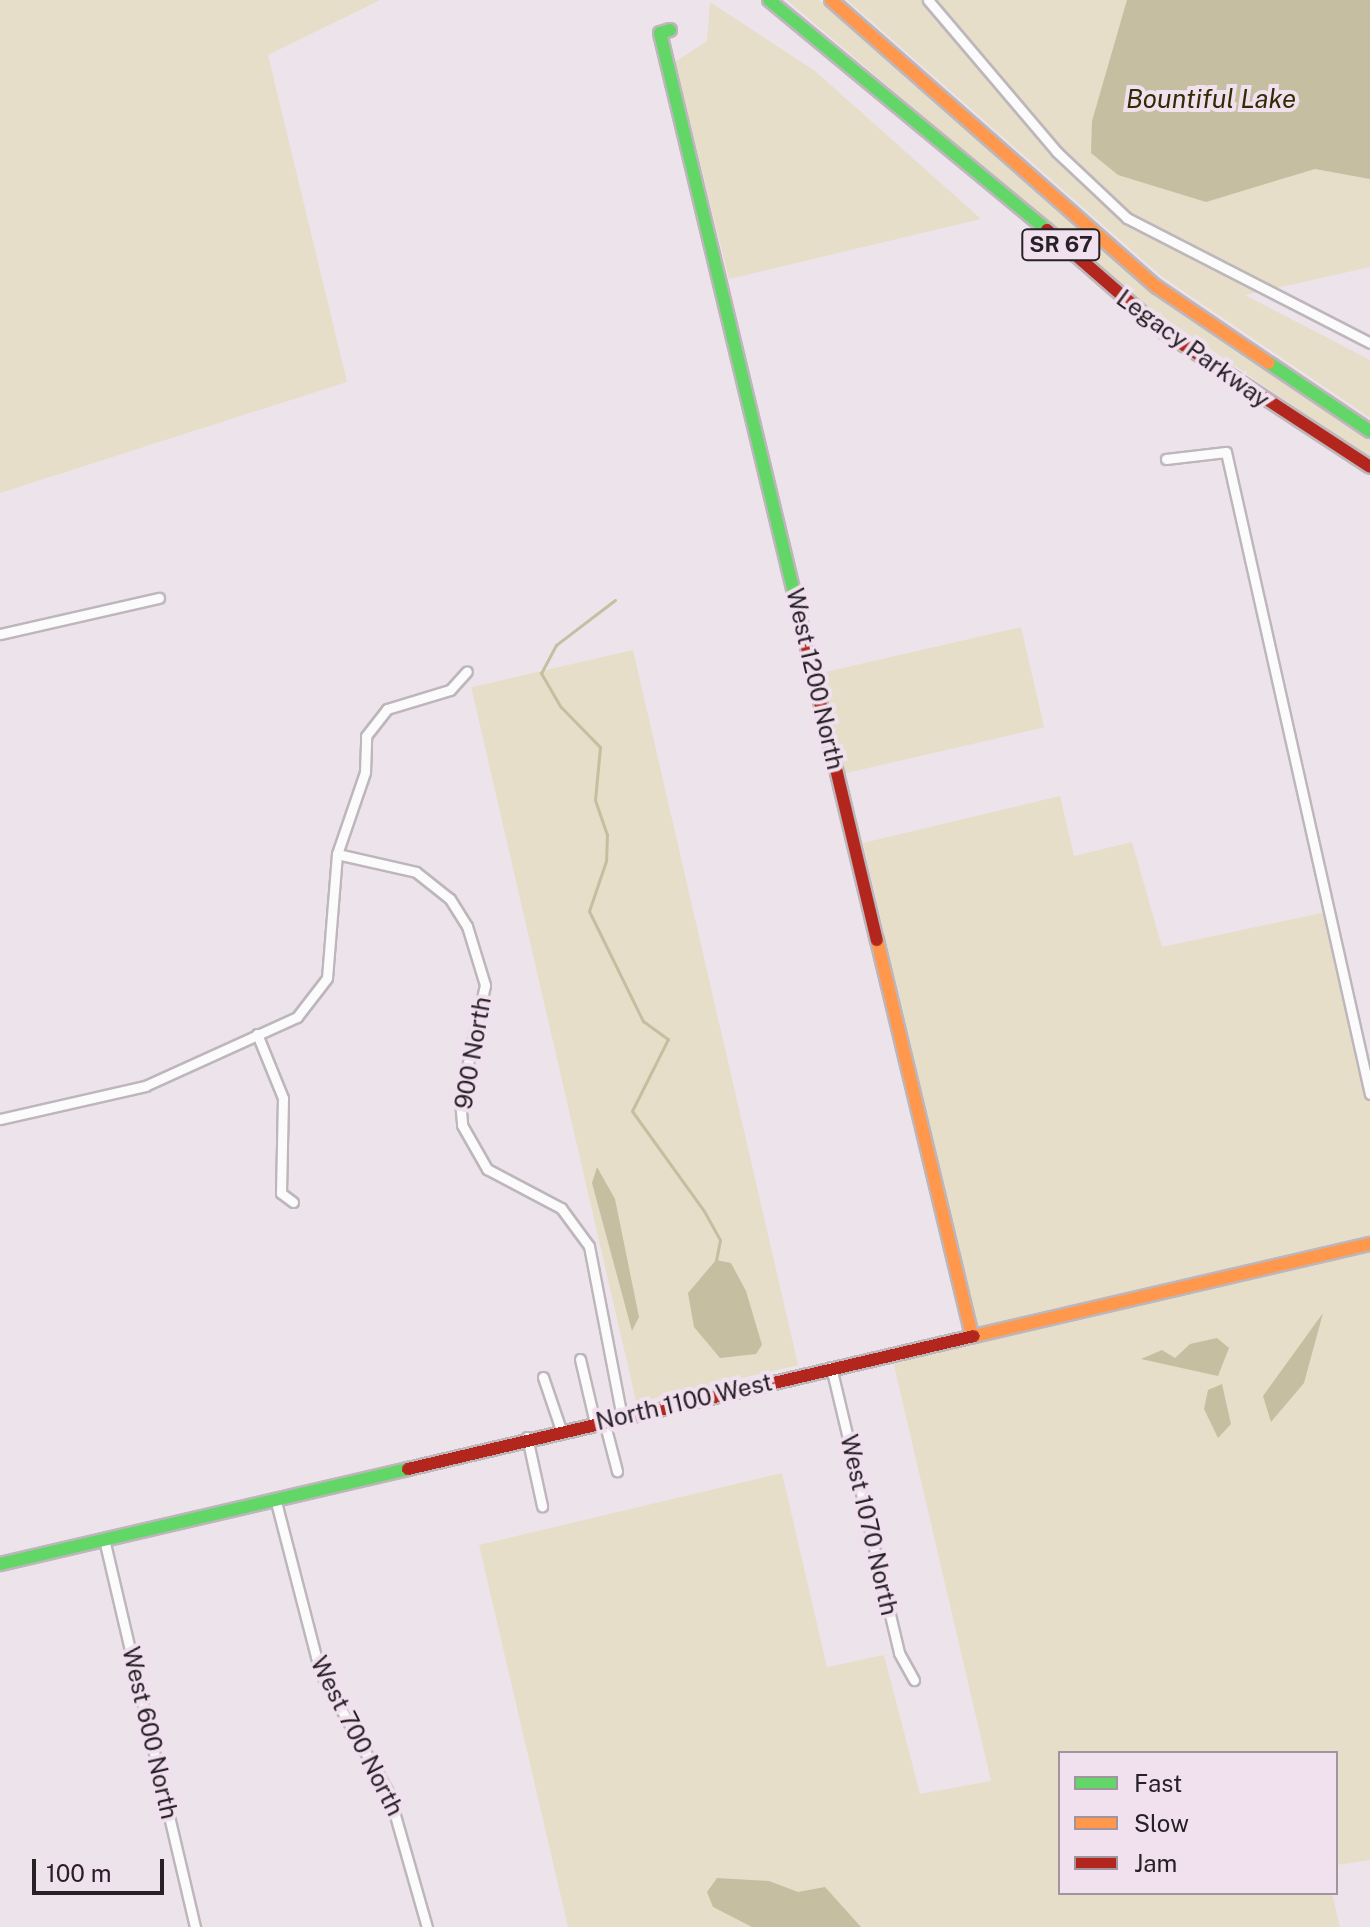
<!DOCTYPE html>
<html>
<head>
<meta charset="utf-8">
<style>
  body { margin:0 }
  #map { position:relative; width:1370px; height:1927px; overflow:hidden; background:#ede4eb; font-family:"Public Sans",sans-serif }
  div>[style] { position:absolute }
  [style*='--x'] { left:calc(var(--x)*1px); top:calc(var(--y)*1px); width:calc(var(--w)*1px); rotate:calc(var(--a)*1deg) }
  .green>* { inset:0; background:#e6dec9; transform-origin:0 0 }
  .water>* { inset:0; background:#c6bea0 }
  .stream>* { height:3px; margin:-1.5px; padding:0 1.5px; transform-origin:1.5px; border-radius:1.5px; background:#c6bea0 }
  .roads { filter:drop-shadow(2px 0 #bdb6bb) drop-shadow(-2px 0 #bdb6bb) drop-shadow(0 2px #bdb6bb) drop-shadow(0 -2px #bdb6bb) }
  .street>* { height:9px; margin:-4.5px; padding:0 4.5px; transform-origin:4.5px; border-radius:4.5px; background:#fcfbfc }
  .fast>* { height:12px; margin:-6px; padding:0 6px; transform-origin:6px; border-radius:6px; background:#63d668 }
  .slow>* { height:12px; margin:-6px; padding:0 6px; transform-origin:6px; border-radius:6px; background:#ff974d }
  .jam>* { height:12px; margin:-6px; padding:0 6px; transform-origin:6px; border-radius:6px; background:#b3261e }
  span { translate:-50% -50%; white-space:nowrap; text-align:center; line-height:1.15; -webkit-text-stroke:8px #f1e0ee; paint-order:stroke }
  .shield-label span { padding:2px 6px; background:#f1e0ee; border:2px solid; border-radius:6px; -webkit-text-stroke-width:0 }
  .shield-label { font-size:22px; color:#272126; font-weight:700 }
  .street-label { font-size:24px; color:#272126 }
  .water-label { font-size:26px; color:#322b04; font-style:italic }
  .legend { position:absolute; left:1058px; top:1751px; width:280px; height:144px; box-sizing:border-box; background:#f1e0ee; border:2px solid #a0949e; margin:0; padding:10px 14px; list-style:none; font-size:24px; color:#272126 }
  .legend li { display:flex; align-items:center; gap:16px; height:40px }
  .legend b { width:40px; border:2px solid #a0949e }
  .scale { position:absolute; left:32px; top:1859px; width:132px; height:36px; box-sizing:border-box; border:4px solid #272126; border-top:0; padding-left:10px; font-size:24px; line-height:28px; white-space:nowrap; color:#272126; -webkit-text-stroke:6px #f1e0ee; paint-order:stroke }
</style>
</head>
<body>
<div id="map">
  <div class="green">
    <i style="clip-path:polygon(0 0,380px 0,268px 55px,347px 382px,0 493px)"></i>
    <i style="clip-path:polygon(787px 0,819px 0,1160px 299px,1370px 441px,1370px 458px,1138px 300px)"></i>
    <i style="clip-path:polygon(847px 0,1370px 0,1370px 267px,1245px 295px,1370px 360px,1370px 418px,1161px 276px)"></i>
    <i style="clip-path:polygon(710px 2px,815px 71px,981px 219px,729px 279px,675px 62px,707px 41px)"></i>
    <i style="left:1021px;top:627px;width:103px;height:205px;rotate:77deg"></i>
    <i style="left:633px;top:650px;width:734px;height:166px;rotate:77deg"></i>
    <i style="clip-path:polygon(1060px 796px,1074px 856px,1132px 842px,1162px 947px,1326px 912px,1370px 1103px,1370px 1235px,1169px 1282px,1173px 1297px,1370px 1251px,1370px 1860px,1336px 1865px,1336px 1753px,1060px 1753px,1060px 1893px,1332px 1893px,1340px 1927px,568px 1927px,479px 1545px,782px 1473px,827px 1667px,884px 1655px,920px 1794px,991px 1781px,893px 1361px,980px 1339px,863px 843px)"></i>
  </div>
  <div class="water">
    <i style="clip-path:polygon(1127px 0,1370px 0,1370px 179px,1315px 169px,1206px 202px,1118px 175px,1091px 153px,1092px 121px)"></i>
    <i style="clip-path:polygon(597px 1167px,615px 1199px,639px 1317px,632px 1331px,592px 1183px)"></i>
    <i style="clip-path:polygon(716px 1260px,731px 1263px,746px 1291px,762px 1345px,756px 1354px,720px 1358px,694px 1327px,688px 1293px)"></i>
    <i style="clip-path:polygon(1323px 1313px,1304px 1383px,1271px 1422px,1263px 1396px)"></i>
    <i style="clip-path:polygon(1217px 1338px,1229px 1348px,1218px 1376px,1141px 1359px,1162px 1350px,1175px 1358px,1190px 1344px)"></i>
    <i style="clip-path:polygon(1222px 1384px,1231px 1424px,1218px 1438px,1204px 1409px,1208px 1390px)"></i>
    <i style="clip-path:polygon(717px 1878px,769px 1881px,798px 1892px,825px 1887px,861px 1927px,752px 1927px,713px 1907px,707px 1892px)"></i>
  </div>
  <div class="stream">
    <i style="--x:615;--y:600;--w:74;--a:142.7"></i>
    <i style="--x:556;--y:645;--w:32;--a:118"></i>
    <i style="--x:541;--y:673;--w:39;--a:60"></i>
    <i style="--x:561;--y:707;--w:56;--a:45.7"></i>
    <i style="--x:600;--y:747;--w:53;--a:95.4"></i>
    <i style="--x:595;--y:800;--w:36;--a:71"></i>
    <i style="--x:607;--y:834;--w:27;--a:92"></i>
    <i style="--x:606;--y:861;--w:53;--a:108.8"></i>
    <i style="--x:589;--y:911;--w:123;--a:63.9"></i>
    <i style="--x:643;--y:1021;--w:31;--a:36"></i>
    <i style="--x:668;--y:1039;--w:80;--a:116.6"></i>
    <i style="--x:632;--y:1111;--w:123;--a:54.2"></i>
    <i style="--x:704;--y:1211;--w:33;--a:61"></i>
    <i style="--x:720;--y:1240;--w:20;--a:101"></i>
  </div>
  <div class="roads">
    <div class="street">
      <i style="--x:928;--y:0;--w:199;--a:49.7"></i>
      <i style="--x:1057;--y:152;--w:96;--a:43.3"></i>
      <i style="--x:1127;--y:218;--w:273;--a:27.2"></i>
      <i style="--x:1166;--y:459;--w:60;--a:-6.7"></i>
      <i style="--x:1226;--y:452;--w:658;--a:77.36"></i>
      <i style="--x:0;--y:634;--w:163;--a:-12.8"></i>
      <i style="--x:337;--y:854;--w:81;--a:12.8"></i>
      <i style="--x:416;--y:872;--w:43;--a:38.5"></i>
      <i style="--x:450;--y:899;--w:32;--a:58"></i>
      <i style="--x:467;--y:926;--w:62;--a:73"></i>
      <i style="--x:485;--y:985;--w:118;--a:102.3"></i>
      <i style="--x:460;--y:1100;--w:25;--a:85"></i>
      <i style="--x:462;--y:1125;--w:51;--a:60.4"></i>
      <i style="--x:487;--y:1169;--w:84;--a:27.8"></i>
      <i style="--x:561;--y:1208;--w:47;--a:53.6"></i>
      <i style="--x:589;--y:1246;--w:175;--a:79.1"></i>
      <i style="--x:257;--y:1034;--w:69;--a:67.9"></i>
      <i style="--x:283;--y:1098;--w:95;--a:91.2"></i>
      <i style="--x:281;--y:1193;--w:15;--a:37"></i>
      <i style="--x:0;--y:1119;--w:149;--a:-12.8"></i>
      <i style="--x:145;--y:1086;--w:167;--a:-24.4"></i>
      <i style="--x:297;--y:1017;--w:49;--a:-52.4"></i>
      <i style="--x:327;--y:978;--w:124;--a:-85.4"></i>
      <i style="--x:337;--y:854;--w:87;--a:-71.1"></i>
      <i style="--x:365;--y:772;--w:36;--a:-88"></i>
      <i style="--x:366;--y:736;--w:34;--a:-52"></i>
      <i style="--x:387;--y:709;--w:66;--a:-16.8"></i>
      <i style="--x:450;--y:690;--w:25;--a:-48"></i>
      <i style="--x:580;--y:1359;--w:66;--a:76.8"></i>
      <i style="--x:831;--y:1367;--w:294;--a:76.6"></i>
      <i style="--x:899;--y:1653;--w:31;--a:61"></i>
      <i style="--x:543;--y:1377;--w:56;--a:71.2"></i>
      <i style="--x:604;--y:1421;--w:52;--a:75.4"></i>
      <i style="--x:527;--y:1437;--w:71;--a:77.7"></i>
      <i style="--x:275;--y:1498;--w:180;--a:75.5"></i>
      <i style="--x:320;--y:1672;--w:140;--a:60.5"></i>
      <i style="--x:389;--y:1794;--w:138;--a:74.1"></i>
      <i style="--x:104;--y:1539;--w:399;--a:76.8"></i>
    </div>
    <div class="fast">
      <i style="--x:769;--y:0;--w:361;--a:39.6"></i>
      <i style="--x:670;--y:30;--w:10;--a:163"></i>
      <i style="--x:660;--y:33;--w:606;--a:76.54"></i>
      <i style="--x:1269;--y:363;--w:122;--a:34"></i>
      <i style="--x:0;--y:1564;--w:419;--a:-13.1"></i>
    </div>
    <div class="slow">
      <i style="--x:831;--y:0;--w:434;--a:41.4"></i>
      <i style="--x:1157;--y:287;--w:135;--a:34.2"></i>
      <i style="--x:877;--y:940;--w:406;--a:76.5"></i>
      <i style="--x:974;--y:1336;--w:407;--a:-13.1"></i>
    </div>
    <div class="jam">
      <i style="--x:1047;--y:230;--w:155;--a:41.1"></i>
      <i style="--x:1164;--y:332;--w:246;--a:33.2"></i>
      <i style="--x:801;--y:622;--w:327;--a:76.6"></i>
      <i style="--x:408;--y:1469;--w:581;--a:-13.22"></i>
    </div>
  </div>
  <div class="shield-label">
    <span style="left:1061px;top:245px">SR 67</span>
  </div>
  <div class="street-label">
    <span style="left:1193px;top:349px;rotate:36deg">Legacy Parkway</span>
    <span style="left:815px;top:679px;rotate:77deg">West 1200 North</span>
    <span style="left:473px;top:1053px;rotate:-80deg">900 North</span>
    <span style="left:684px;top:1402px;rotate:-13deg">North 1100 West</span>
    <span style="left:869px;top:1525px;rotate:77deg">West 1070 North</span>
    <span style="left:150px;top:1733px;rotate:77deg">West 600 North</span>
    <span style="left:357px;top:1736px;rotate:63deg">West 700 North</span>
  </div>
  <div class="water-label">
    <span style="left:1211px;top:99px">Bountiful Lake</span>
  </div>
  <ul class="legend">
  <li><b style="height:10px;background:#63d668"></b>Fast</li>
  <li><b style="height:10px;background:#ff974d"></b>Slow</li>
  <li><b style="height:10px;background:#b3261e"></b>Jam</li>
  </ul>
  <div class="scale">100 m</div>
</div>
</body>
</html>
